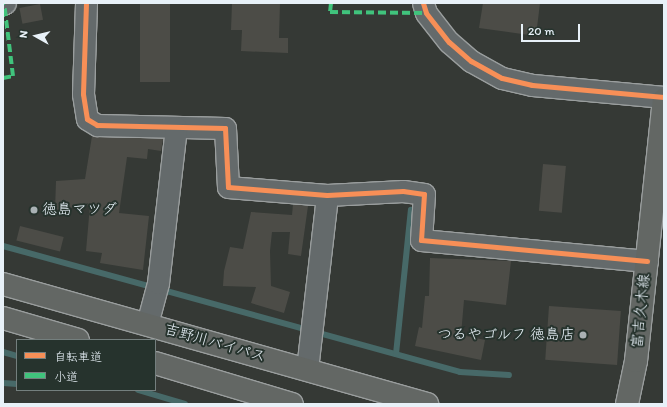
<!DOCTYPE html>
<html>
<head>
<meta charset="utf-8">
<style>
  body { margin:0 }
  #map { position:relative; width:667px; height:407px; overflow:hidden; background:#353935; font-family:Itim,"Klee One",sans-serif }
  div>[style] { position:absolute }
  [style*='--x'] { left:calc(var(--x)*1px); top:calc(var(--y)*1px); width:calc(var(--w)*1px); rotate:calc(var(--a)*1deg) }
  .stream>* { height:6px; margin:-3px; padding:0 3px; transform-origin:3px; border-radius:3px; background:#476968 }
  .building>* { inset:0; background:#4c4c47; transform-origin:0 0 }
  .roads { filter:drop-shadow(1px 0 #9a9e9e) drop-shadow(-1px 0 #9a9e9e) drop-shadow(0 1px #9a9e9e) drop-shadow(0 -1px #9a9e9e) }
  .minor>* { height:21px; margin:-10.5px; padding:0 10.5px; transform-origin:10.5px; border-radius:10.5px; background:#646a6b }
  .major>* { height:22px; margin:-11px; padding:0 11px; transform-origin:11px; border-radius:11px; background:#636764 }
  .highway>* { height:22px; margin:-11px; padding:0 11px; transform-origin:11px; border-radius:11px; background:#636764 }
  .quiet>* { height:4px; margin-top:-2px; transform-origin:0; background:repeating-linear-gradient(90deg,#40c37c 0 8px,transparent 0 12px) }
  .cycleway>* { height:5px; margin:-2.5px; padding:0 2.5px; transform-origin:2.5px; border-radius:2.5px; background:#f78f57 }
  .dots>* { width:11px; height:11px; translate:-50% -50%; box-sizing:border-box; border:2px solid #26332d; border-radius:50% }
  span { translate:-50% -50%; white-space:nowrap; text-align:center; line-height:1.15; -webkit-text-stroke:4px #26332d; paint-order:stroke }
  .poi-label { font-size:15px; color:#e8f1f8 }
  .left { translate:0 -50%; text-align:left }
  .right { translate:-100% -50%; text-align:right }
  .street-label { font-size:15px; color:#e8f1f8 }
  .frame { position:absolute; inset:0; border:4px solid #e8f1f8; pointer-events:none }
  .legend { position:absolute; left:16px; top:339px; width:140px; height:52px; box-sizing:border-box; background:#26332d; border:1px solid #747f7e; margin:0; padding:5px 7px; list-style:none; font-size:12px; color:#e8f1f8 }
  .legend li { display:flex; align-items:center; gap:8px; height:20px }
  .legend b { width:20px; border:1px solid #747f7e }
  .north { position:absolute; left:16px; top:16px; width:40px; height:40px; -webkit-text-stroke:3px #26332d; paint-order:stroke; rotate:278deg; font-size:11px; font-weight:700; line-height:16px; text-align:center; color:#e8f1f8 }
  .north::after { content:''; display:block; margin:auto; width:14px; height:18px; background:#e8f1f8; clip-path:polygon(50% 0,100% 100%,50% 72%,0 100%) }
  .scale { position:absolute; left:521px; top:24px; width:59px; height:18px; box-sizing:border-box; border:2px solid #e8f1f8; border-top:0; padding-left:5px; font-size:12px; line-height:14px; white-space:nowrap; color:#e8f1f8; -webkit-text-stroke:3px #26332d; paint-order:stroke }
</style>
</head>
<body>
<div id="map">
  <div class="stream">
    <i style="--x:3;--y:246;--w:474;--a:15.4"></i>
    <i style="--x:460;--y:372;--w:49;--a:3.5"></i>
    <i style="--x:3;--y:352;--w:15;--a:16"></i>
    <i style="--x:396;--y:354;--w:145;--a:-84.1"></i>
    <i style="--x:3;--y:383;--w:14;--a:4"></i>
    <i style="--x:138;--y:390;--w:49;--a:16.6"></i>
  </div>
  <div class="building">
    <i style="left:140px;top:3px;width:30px;height:79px"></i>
    <i style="clip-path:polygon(232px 3px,280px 3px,279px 38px,288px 38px,288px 53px,241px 51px,242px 30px,231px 30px)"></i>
    <i style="clip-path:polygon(483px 3px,540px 3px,536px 36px,479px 28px)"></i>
    <i style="left:40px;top:4px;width:16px;height:21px;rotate:79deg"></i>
    <i style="clip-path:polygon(92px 136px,163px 139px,161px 151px,148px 149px,147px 159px,127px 157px,119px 213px,149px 216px,143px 270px,100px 263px,102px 253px,86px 251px,90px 205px,55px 210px,56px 181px,85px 179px)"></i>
    <i style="left:543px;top:164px;width:23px;height:47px;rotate:5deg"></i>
    <i style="clip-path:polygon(293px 204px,308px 206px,301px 256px,288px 254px,290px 232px,272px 232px,270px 251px,271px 286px,290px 292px,284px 313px,251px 303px,256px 287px,223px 286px,224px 271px,230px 247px,243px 249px,251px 212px,292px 215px)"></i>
    <i style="left:20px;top:226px;width:45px;height:15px;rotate:14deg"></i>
    <i style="clip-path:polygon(430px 258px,511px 261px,506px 305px,464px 300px,461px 335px,485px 340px,481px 360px,415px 346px,419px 327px,422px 328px,425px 296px,429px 296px)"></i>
    <i style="left:549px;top:306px;width:72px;height:54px;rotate:4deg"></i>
  </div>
  <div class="roads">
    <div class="minor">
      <i style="--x:86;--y:3;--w:91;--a:91.9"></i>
      <i style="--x:83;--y:94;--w:25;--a:81"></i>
      <i style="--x:87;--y:119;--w:12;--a:31"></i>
      <i style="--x:97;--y:125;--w:128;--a:1.3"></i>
      <i style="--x:225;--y:128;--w:59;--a:87.1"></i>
      <i style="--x:228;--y:187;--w:99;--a:4.6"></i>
      <i style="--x:327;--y:195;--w:76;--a:-3"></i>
      <i style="--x:403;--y:191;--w:21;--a:8"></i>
      <i style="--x:424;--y:194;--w:46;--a:93.7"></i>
      <i style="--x:421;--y:240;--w:227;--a:5.3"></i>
      <i style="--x:423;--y:3;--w:10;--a:73"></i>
      <i style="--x:426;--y:13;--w:37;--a:52"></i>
      <i style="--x:449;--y:42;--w:29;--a:41"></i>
      <i style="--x:471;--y:61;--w:35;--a:29"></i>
      <i style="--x:502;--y:78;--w:31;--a:13"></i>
      <i style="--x:532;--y:85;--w:133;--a:5.2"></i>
      <i style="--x:3;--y:4;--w:2;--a:-27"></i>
      <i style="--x:147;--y:324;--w:42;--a:-75"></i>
      <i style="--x:158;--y:283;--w:157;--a:-83.4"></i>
      <i style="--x:307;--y:369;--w:175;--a:-83.4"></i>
    </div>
    <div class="major">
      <i style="--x:627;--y:404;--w:44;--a:-78.2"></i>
      <i style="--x:636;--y:361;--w:263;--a:-83.9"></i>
    </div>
    <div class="highway">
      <i style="--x:3;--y:284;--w:441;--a:15.8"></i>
      <i style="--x:3;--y:318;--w:78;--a:16.3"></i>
      <i style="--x:155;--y:363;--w:143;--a:16.7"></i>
    </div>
  </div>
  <div class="quiet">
    <i style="--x:331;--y:3;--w:9;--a:96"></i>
    <i style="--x:330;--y:12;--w:96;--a:0.6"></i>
    <i style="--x:3;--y:78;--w:10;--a:-11"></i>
    <i style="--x:13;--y:76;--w:74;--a:-97"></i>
  </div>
  <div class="cycleway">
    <i style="--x:86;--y:3;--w:91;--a:91.9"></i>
    <i style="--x:83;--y:94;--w:25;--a:81"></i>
    <i style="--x:87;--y:119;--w:12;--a:31"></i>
    <i style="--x:97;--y:125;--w:128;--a:1.3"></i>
    <i style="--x:225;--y:128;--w:59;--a:87.1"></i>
    <i style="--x:228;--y:187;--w:99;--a:4.6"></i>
    <i style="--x:327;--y:195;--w:76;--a:-3"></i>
    <i style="--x:403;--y:191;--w:21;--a:8"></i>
    <i style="--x:424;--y:194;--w:46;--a:93.7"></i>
    <i style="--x:421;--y:240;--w:227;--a:5.3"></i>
    <i style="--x:423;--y:3;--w:10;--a:73"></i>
    <i style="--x:426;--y:13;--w:37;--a:52"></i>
    <i style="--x:449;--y:42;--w:29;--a:41"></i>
    <i style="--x:471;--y:61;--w:35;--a:29"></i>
    <i style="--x:502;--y:78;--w:31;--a:13"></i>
    <i style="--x:532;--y:85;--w:133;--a:5.2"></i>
  </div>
  <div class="dots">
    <i style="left:34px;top:210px;background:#a9b1b4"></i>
    <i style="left:583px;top:335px;background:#a9b1b4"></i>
  </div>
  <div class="poi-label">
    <span class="left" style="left:42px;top:210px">徳島マツダ</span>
    <span class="right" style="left:575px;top:335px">つるやゴルフ 徳島店</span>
  </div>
  <div class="street-label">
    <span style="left:641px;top:311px;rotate:-84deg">富吉久木線</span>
    <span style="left:215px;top:343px;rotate:16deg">吉野川バイパス</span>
  </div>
  <div class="frame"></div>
  <ul class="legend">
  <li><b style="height:5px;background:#f78f57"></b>自転車道</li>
  <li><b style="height:5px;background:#40c37c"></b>小道</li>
  </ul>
  <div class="north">N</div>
  <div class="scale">20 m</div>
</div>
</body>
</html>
